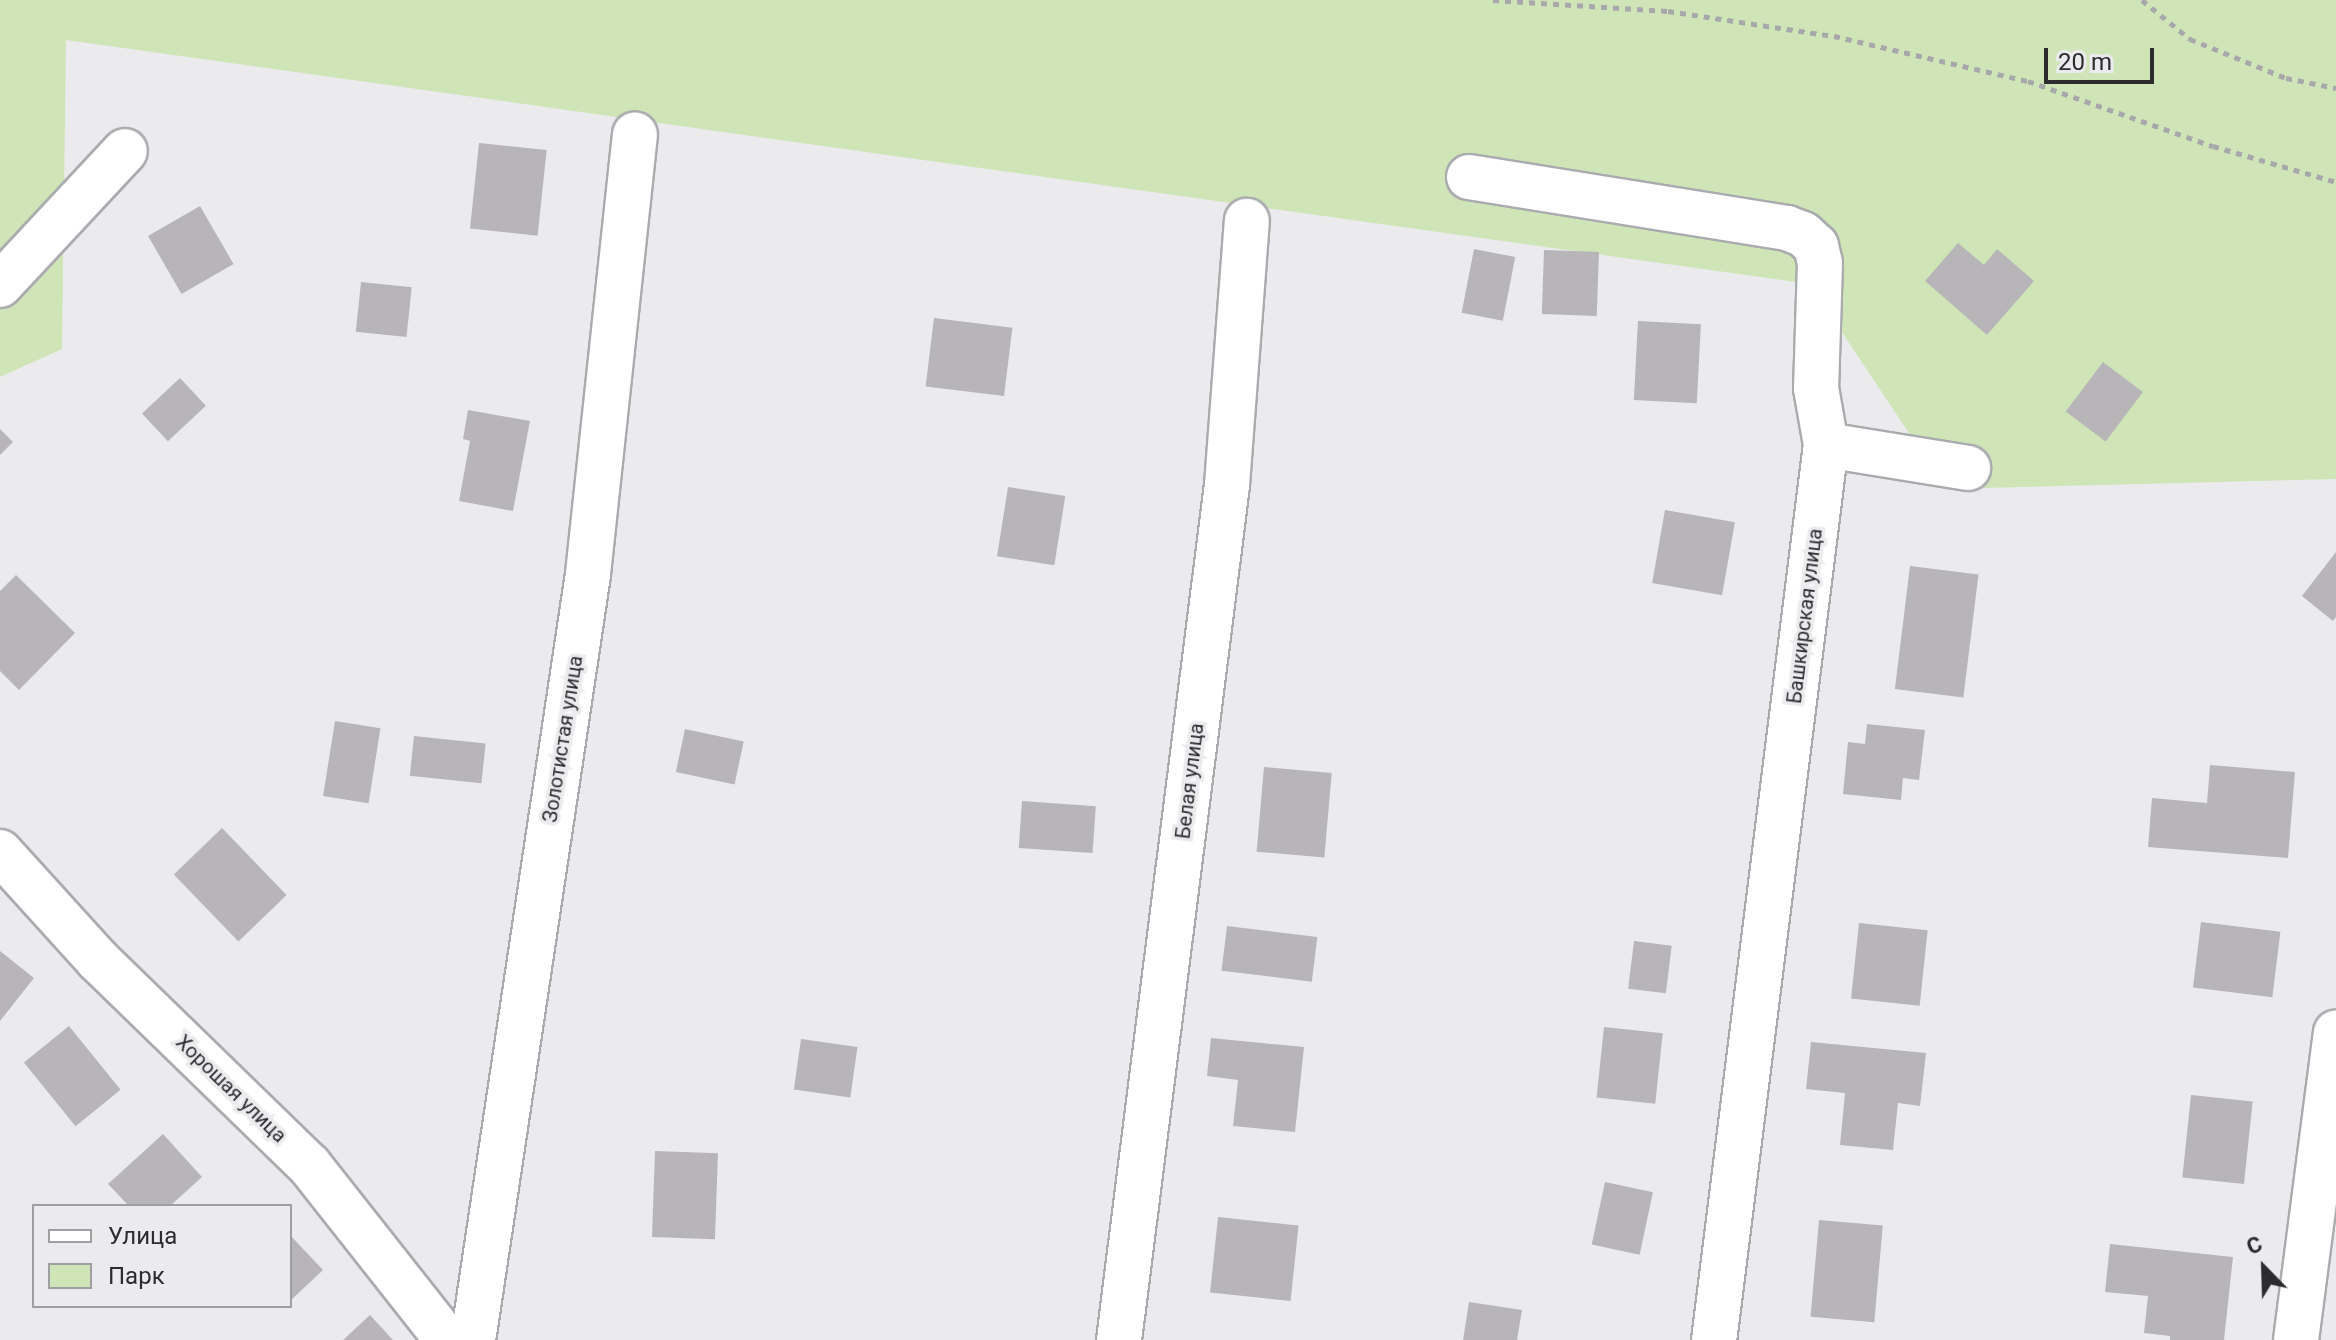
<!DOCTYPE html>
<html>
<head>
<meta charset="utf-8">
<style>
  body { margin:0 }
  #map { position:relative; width:2336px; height:1340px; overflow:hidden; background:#ebebee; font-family:Roboto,sans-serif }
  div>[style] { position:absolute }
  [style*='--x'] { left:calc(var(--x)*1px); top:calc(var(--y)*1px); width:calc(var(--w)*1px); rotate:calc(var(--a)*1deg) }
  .green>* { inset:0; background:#cfe5b8 }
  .building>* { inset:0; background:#b7b5b8; transform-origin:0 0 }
  .path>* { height:5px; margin-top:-2.5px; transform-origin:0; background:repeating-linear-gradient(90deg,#a8a8aa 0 6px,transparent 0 12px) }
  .roads { filter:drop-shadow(2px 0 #aaabae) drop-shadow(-2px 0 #aaabae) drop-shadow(0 2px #aaabae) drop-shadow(0 -2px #aaabae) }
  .minor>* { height:44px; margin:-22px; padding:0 22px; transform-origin:22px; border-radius:22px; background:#fff }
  span { translate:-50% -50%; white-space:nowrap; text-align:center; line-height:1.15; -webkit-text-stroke:7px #ebebee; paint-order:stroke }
  .street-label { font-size:20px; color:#2c2c2e }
  .legend { position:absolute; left:32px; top:1204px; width:260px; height:104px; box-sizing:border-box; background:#ebebee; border:2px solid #9f9fa1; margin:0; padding:10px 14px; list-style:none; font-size:24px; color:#2c2c2e }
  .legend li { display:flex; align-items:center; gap:16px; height:40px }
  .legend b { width:40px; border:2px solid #9f9fa1 }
  .north { position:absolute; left:2224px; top:1228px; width:80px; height:80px; -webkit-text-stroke:6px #ebebee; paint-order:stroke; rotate:337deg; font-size:22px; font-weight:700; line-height:32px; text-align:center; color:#2c2c2e }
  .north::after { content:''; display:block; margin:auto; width:28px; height:36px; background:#2c2c2e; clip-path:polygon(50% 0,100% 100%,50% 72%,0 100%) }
  .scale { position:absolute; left:2044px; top:48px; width:110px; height:36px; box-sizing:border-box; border:4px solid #2c2c2e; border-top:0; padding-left:10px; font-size:24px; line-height:28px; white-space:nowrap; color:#2c2c2e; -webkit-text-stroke:6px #ebebee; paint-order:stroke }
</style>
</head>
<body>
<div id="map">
  <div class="green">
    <i style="clip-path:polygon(0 0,2336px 0,2336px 479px,1946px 489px,1810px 284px,66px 40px,62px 349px,0 377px)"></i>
  </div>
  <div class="building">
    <i style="left:479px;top:143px;width:68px;height:86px;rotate:6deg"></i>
    <i style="left:200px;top:206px;width:67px;height:60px;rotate:60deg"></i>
    <i style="clip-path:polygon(1958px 243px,1984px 265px,1997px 249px,2034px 281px,1987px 335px,1925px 281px)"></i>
    <i style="left:1474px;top:249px;width:42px;height:65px;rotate:11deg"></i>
    <i style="left:1544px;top:250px;width:55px;height:64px;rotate:2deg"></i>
    <i style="left:361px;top:282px;width:51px;height:50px;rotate:6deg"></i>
    <i style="left:934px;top:318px;width:79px;height:69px;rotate:7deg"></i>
    <i style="left:1638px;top:321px;width:63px;height:79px;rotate:3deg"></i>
    <i style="left:2103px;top:362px;width:50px;height:62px;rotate:37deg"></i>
    <i style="left:180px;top:378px;width:38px;height:52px;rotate:47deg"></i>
    <i style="clip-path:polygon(468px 410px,530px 421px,513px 511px,459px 501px,470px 441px,463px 439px)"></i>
    <i style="clip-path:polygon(0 429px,13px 442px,0 455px)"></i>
    <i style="left:1008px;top:487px;width:58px;height:70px;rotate:9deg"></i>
    <i style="left:1665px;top:510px;width:71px;height:74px;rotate:10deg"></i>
    <i style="clip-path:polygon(2336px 552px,2336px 617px,2333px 621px,2302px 596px)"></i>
    <i style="left:1910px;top:566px;width:69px;height:124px;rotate:7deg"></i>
    <i style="clip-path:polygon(16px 575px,75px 633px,19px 690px,0 671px,0 591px)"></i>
    <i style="left:335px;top:721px;width:46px;height:76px;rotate:9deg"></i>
    <i style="clip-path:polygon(1867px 724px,1925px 730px,1919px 780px,1903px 778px,1901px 800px,1843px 794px,1848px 742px,1865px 744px)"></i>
    <i style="left:685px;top:729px;width:60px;height:44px;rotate:12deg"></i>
    <i style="left:414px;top:736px;width:72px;height:40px;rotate:6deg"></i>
    <i style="clip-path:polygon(2210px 765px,2295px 772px,2288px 858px,2148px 847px,2152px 798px,2207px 803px)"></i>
    <i style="left:1264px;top:767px;width:68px;height:85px;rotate:5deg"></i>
    <i style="left:1022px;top:801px;width:74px;height:47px;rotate:4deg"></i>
    <i style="left:222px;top:828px;width:93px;height:67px;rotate:46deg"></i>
    <i style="left:2201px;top:922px;width:80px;height:66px;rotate:7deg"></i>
    <i style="left:1859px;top:923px;width:69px;height:76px;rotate:6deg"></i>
    <i style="left:1227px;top:926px;width:91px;height:45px;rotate:7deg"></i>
    <i style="left:1634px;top:941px;width:38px;height:48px;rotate:7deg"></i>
    <i style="clip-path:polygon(0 951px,34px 978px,0 1021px)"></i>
    <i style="left:69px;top:1026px;width:82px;height:58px;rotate:51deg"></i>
    <i style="left:1604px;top:1027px;width:59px;height:71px;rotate:6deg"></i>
    <i style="clip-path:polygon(1211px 1038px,1304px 1047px,1295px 1132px,1233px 1126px,1238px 1080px,1207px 1076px)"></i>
    <i style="left:801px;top:1039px;width:57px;height:51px;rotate:8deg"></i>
    <i style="clip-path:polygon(1811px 1042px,1926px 1053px,1920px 1106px,1898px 1103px,1893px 1150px,1840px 1145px,1845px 1093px,1806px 1089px)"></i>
    <i style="left:2191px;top:1095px;width:62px;height:83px;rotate:6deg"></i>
    <i style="clip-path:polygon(163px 1134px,202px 1177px,170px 1206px,129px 1206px,108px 1184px)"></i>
    <i style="left:655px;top:1151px;width:63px;height:86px;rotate:2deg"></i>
    <i style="left:1605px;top:1182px;width:49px;height:64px;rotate:12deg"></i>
    <i style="left:1218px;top:1217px;width:81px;height:76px;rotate:6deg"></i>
    <i style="left:1819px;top:1220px;width:64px;height:97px;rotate:5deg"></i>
    <i style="clip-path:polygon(290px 1235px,323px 1270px,290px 1301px)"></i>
    <i style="clip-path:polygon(2110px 1244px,2233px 1257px,2224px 1340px,2170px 1340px,2170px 1336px,2144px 1333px,2148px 1296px,2105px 1292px)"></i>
    <i style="clip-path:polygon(1469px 1302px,1522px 1310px,1517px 1340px,1463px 1340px)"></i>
    <i style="clip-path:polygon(370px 1315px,393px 1340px,343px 1340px)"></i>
  </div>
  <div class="path">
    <i style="--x:1493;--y:0;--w:175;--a:3.6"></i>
    <i style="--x:1668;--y:11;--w:168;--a:8.6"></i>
    <i style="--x:1834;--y:36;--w:199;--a:13.1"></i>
    <i style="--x:2028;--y:81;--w:196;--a:19.4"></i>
    <i style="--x:2213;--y:146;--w:128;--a:16.3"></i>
    <i style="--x:2142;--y:0;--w:62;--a:39.1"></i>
    <i style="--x:2190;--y:39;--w:104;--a:22.1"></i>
    <i style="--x:2286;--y:78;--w:51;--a:11.3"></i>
  </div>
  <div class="roads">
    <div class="minor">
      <i style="--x:1469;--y:177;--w:322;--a:9.1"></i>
      <i style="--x:1787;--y:228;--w:17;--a:21"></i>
      <i style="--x:1803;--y:234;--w:18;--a:43"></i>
      <i style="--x:1816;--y:246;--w:17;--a:77"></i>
      <i style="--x:1820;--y:263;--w:125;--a:91.8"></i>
      <i style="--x:1816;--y:388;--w:58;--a:80"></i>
      <i style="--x:1826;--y:445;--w:902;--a:97.13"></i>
      <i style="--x:0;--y:285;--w:183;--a:-47"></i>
      <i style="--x:1826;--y:445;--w:144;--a:9.2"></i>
      <i style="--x:0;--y:852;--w:146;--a:47.8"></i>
      <i style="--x:98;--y:960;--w:294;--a:44.2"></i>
      <i style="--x:309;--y:1165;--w:223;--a:51.7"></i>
      <i style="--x:473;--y:1340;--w:775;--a:-81.46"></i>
      <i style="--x:588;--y:574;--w:442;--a:-83.9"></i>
      <i style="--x:1119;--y:1340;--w:862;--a:-82.8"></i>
      <i style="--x:1227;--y:485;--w:265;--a:-85.7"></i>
      <i style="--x:2296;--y:1340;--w:310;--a:-82.6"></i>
    </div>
  </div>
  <div class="street-label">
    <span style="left:1805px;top:616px;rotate:-83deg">Башкирская улица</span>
    <span style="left:563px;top:739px;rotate:-81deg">Золотистая улица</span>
    <span style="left:1190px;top:781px;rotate:-83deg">Белая улица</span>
    <span style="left:231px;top:1089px;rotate:44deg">Хорошая улица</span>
  </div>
  <ul class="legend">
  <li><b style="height:10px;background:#fff"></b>Улица</li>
  <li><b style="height:22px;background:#cfe5b8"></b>Парк</li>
  </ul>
  <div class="north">С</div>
  <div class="scale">20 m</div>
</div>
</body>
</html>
